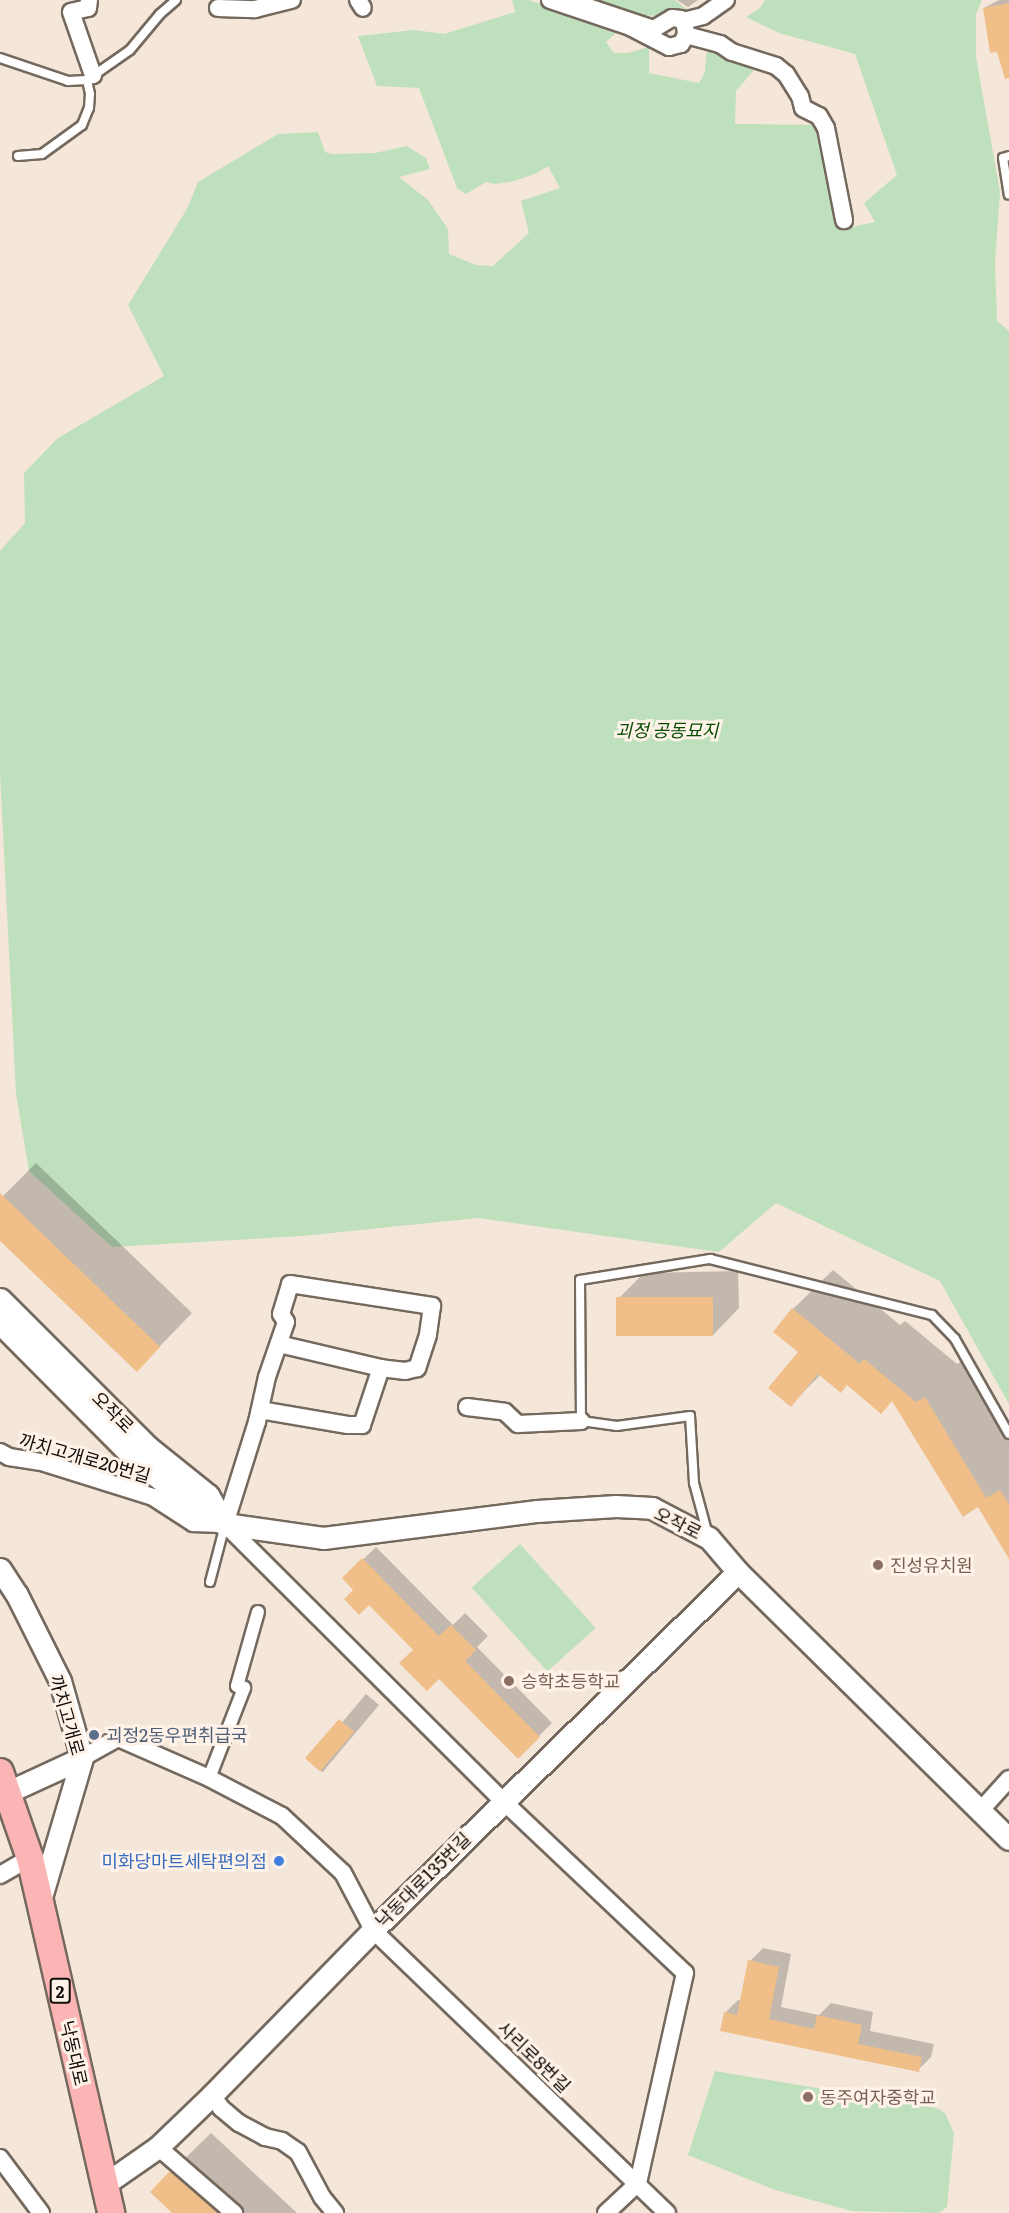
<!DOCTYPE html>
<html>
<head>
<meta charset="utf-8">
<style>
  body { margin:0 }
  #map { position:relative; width:1009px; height:2213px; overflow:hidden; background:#f4e6d9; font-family:Literata,"Noto Sans KR",serif }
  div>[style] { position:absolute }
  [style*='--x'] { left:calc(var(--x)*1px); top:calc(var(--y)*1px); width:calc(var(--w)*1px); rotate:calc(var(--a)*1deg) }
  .green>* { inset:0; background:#bfe0bc; transform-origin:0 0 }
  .shadow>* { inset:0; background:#0003; transform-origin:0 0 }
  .building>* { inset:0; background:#f0bf89; transform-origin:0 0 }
  .roads { filter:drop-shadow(2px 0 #75695e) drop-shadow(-2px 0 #75695e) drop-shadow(0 2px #75695e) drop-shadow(0 -2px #75695e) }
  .service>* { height:8px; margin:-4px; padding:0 4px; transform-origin:4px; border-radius:4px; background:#fff }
  .pedestrian>* { height:12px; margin:-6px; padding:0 6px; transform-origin:6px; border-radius:6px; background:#fff }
  .minor>* { height:16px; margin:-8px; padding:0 8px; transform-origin:8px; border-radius:8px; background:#fff }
  .tertiary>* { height:21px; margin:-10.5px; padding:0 10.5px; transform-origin:10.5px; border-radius:10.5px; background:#fff }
  .primary>* { height:26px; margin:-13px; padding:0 13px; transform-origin:13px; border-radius:13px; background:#fab5b4 }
  .dots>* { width:16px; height:16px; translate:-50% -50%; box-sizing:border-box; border:3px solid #fff3e9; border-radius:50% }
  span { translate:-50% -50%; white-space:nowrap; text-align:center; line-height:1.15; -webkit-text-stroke:6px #fff3e9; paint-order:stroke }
  .shield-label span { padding:2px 4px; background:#fff3e9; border:2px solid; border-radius:4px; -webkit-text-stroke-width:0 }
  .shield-label { font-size:16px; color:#110d09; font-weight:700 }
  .park-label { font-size:18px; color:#064d04; font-style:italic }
  .street-label { font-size:18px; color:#110d09 }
  .education-label { font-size:18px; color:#785e54 }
  .left { translate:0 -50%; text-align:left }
  .service-label { font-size:18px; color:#4e5e75 }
  .shop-label { font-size:18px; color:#366cbe }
  .right { translate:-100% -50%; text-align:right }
</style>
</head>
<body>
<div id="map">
  <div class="green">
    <i style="clip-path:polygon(512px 0,528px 0,619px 30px,606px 42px,614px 53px,628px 53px,649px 47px,649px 73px,699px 83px,705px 72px,706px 55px,711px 45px,759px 64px,736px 91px,735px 124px,821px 125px,838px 214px,853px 227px,875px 222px,864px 203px,897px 175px,855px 54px,779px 33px,746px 17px,760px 8px,765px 0,982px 0,976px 14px,976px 57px,1000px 192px,995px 262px,997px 321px,1009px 331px,1009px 1404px,940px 1281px,776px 1203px,719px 1252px,478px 1218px,302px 1236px,112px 1247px,29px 1171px,16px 1094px,0 772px,0 551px,25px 523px,24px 473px,58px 438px,164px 376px,128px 305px,187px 209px,198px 182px,278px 134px,318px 132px,325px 152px,332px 154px,375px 153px,407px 146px,426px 158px,430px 169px,399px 177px,428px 200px,448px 229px,449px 254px,476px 265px,493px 266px,529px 233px,521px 201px,560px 188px,548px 166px,535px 174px,511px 182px,494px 184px,486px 182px,466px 194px,457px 188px,419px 88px,377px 86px,358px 36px,414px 30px,444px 34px,515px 12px)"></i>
    <i style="clip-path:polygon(586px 0,675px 0,690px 12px,670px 16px,636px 15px)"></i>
    <i style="left:520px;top:1544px;width:113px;height:65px;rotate:48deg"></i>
    <i style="clip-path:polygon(715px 2071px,936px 2108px,945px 2113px,954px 2133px,947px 2207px,939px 2213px,852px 2211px,775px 2190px,688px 2155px)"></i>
  </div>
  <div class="shadow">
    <i style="clip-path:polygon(677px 0,698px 0,688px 7px)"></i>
    <i style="clip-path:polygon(999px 0,1009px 0,1009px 54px,984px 8px)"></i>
    <i style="clip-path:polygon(36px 1163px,192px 1313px,137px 1370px,0 1239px,0 1199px)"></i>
    <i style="clip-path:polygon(833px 1270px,900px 1325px,905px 1321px,957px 1364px,965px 1359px,1009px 1431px,1009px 1544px,893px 1400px,821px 1374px,791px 1405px,800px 1352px,793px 1309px)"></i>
    <i style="clip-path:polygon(738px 1271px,739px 1308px,713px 1335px,618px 1299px,644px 1273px)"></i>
    <i style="clip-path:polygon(376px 1547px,453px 1625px,465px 1613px,488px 1636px,477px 1647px,552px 1723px,518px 1757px,344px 1578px)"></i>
    <i style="left:366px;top:1694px;width:17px;height:88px;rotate:40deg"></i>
    <i style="clip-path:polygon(763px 1948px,791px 1954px,781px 2007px,819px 2015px,831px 2003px,873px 2012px,870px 2031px,934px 2044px,931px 2057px,918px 2070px,725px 2013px,738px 2000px,741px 2001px,750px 1961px)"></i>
    <i style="clip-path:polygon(211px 2133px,297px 2213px,174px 2213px,171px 2172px)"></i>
  </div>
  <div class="building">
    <i style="clip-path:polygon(1009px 3px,1009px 78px,1005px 79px,997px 52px,990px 53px,983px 8px)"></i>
    <i style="clip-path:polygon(0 1193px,160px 1347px,137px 1372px,0 1241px)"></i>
    <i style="left:713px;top:1297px;width:39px;height:97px;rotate:90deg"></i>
    <i style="clip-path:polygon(792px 1308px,860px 1364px,864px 1359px,916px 1402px,925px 1397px,986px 1498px,1000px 1490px,1009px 1504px,1009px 1559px,978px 1507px,963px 1517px,892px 1401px,881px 1414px,847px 1385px,841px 1393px,818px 1374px,791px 1407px,768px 1388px,798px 1352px,773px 1332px)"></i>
    <i style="clip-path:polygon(362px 1558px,439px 1636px,451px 1625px,476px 1650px,465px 1661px,540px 1737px,518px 1759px,439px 1679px,427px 1691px,399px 1663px,413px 1650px,369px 1605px,359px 1615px,344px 1599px,353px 1590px,342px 1578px)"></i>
    <i style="left:339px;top:1719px;width:20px;height:52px;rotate:41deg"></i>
    <i style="clip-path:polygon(748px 1960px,779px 1967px,769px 2019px,814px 2029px,817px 2015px,862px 2025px,858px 2044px,922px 2057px,919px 2072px,720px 2031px,724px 2012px,737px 2015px)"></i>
    <i style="clip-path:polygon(170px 2171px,207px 2203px,217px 2213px,172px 2213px,150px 2192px)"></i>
  </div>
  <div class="roads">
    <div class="service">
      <i style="--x:0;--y:58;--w:72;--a:18.7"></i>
      <i style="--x:68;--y:81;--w:19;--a:-3"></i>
      <i style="--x:87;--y:80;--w:52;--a:-34.9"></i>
      <i style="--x:130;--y:50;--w:47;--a:-50.2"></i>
      <i style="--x:160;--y:14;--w:21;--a:-41"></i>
      <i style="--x:18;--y:156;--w:24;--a:-5"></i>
      <i style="--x:42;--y:154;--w:49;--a:-35.9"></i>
      <i style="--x:82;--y:125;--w:18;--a:-68"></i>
      <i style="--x:89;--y:108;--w:14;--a:-86"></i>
      <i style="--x:90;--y:94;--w:14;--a:-102"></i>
      <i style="--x:1009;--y:156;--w:6;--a:162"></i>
      <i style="--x:1003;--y:158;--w:37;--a:81"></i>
      <i style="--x:708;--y:1535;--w:54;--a:-105.1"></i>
      <i style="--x:694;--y:1483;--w:67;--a:-93.4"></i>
      <i style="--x:690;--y:1416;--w:74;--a:172.2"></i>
      <i style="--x:617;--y:1426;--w:36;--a:-172"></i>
      <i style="--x:581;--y:1421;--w:141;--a:-90.4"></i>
      <i style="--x:580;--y:1280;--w:132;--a:-9.2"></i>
      <i style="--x:710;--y:1259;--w:229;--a:14.2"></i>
      <i style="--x:932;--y:1315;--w:33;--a:46"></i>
      <i style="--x:955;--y:1339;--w:109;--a:60.4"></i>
      <i style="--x:210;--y:1582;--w:59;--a:-75.3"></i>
    </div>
    <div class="pedestrian">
      <i style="--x:209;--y:1778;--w:97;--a:-68.7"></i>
      <i style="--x:244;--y:1688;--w:7;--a:-164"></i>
      <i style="--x:237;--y:1686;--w:77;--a:-74.2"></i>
    </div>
    <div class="minor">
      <i style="--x:89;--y:0;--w:8;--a:97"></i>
      <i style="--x:88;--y:8;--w:17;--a:167"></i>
      <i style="--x:71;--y:12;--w:67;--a:70.8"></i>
      <i style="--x:358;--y:0;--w:9;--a:58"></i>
      <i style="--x:550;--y:0;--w:84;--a:18.6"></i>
      <i style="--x:630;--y:27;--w:44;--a:27.1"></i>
      <i style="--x:669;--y:47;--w:12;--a:-14"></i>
      <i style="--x:681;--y:44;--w:10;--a:-61"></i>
      <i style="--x:686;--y:35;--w:10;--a:-96"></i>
      <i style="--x:685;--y:25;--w:7;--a:-124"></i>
      <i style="--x:681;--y:19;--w:9;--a:-174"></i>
      <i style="--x:672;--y:18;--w:21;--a:149"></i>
      <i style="--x:654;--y:29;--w:92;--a:-161.6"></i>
      <i style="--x:218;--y:8;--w:37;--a:2"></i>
      <i style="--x:255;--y:9;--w:38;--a:-14"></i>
      <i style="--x:683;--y:21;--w:21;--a:-14"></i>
      <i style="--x:703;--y:16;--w:28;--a:-35"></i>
      <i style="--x:686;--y:35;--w:35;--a:15"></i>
      <i style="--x:720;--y:44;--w:14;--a:34"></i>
      <i style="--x:732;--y:52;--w:46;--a:17.7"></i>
      <i style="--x:776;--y:66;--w:13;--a:39"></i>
      <i style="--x:786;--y:74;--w:26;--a:58"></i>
      <i style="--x:800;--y:96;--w:12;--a:76"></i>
      <i style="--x:803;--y:108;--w:18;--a:27"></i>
      <i style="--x:819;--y:116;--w:14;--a:60"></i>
      <i style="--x:826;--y:128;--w:94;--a:78.9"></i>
      <i style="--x:467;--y:1407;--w:38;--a:7"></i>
      <i style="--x:505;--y:1412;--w:18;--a:43"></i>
      <i style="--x:518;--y:1424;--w:63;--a:-2.7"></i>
      <i style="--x:260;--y:1410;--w:89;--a:9.7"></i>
      <i style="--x:348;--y:1425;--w:14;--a:0"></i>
      <i style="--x:362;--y:1425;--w:60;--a:-71.6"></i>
      <i style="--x:0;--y:1452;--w:10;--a:29"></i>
      <i style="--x:9;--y:1457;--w:36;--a:9"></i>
      <i style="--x:45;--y:1463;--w:113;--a:17.5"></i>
      <i style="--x:153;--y:1497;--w:48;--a:33"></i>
      <i style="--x:193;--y:1523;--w:28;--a:2"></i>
      <i style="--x:225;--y:1524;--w:392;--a:44.9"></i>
      <i style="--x:503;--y:1801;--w:250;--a:43.4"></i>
      <i style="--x:685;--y:1973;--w:215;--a:102.6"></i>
      <i style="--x:638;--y:2183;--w:44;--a:136.8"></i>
      <i style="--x:225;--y:1524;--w:107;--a:-72.6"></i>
      <i style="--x:257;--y:1422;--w:46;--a:-77.5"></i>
      <i style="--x:267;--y:1377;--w:58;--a:-70.9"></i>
      <i style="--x:286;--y:1322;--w:9;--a:-122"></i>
      <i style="--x:281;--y:1314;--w:31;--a:-73"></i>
      <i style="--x:290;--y:1284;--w:144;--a:8.8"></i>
      <i style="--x:432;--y:1306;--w:29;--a:98"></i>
      <i style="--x:428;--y:1335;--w:35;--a:108"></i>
      <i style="--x:417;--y:1368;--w:12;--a:166"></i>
      <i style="--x:405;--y:1371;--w:24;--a:-173"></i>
      <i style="--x:381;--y:1368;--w:105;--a:-166.8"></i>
      <i style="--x:82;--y:1758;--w:41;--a:-29.1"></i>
      <i style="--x:118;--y:1738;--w:99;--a:23.7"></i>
      <i style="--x:209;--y:1778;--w:82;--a:27.5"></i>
      <i style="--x:282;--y:1816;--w:83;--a:43.1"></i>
      <i style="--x:343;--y:1873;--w:64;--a:62.2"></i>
      <i style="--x:373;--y:1930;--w:408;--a:43.9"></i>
      <i style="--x:980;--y:1811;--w:43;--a:-47.8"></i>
      <i style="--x:0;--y:1875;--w:34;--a:-30"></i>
      <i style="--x:212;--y:2095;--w:16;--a:55"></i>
      <i style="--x:221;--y:2108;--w:23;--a:40"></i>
      <i style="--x:239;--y:2123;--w:30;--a:28"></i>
      <i style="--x:265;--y:2137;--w:17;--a:13"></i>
      <i style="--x:282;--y:2141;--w:19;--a:35"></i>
      <i style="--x:298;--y:2152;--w:51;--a:61.9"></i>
      <i style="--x:322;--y:2197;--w:21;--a:51"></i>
      <i style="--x:158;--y:2147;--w:101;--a:41"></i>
      <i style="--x:0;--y:2158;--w:69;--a:53.3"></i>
    </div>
    <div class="tertiary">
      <i style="--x:0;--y:1299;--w:209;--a:45"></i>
      <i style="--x:148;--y:1447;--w:77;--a:38.7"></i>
      <i style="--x:208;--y:1495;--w:34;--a:60"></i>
      <i style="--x:0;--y:1323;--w:193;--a:45.2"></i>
      <i style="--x:136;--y:1460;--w:85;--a:38.3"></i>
      <i style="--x:203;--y:1513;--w:25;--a:27"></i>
      <i style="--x:225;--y:1524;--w:99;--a:8.1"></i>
      <i style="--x:323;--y:1538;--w:216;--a:-7.2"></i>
      <i style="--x:537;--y:1511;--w:79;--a:-3.6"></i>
      <i style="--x:616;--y:1506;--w:36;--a:3"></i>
      <i style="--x:652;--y:1508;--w:64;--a:27.8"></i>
      <i style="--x:709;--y:1538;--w:45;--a:49.5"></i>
      <i style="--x:738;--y:1572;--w:380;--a:44.6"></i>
      <i style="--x:0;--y:1569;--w:31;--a:57"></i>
      <i style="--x:17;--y:1595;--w:96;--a:63.4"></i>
      <i style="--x:60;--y:1681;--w:80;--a:74.1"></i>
      <i style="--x:82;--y:1758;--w:152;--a:106.4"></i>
      <i style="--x:8;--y:1792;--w:81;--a:-24.7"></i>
      <i style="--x:105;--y:2184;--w:65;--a:-34.9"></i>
      <i style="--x:158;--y:2147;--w:75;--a:-43.9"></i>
      <i style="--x:212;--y:2095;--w:231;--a:-45.7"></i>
      <i style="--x:373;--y:1930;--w:511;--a:-44.45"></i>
    </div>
    <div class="primary">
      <i style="--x:0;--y:1772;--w:91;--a:70.8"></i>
      <i style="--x:30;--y:1858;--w:364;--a:77.1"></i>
    </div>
  </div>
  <div class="dots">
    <i style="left:878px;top:1565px;background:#8d6e63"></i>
    <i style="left:509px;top:1681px;background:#8d6e63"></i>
    <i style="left:94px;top:1735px;background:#5c6f8a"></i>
    <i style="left:279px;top:1861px;background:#3f7fe0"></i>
    <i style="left:808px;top:2097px;background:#8d6e63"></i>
  </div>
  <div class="shield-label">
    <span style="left:60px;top:1991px">2</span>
  </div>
  <div class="park-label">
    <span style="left:667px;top:730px">괴정 공동묘지</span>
  </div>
  <div class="street-label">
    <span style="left:113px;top:1412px;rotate:45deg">오작로</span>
    <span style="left:85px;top:1458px;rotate:16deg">까치고개로20번길</span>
    <span style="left:678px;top:1523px;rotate:26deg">오작로</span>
    <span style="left:67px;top:1715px;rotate:74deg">까치고개로</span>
    <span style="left:423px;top:1880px;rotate:-45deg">낙동대로135번길</span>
    <span style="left:74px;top:2053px;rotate:77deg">낙동대로</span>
    <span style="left:534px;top:2057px;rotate:44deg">사리로8번길</span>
  </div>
  <div class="education-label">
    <span class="left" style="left:890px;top:1565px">진성유치원</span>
    <span class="left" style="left:521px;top:1681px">승학초등학교</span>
    <span class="left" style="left:820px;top:2097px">동주여자중학교</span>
  </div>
  <div class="service-label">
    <span class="left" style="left:106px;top:1735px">괴정2동우편취급국</span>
  </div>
  <div class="shop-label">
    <span class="right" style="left:267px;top:1861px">미화당마트세탁편의점</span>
  </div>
</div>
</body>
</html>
